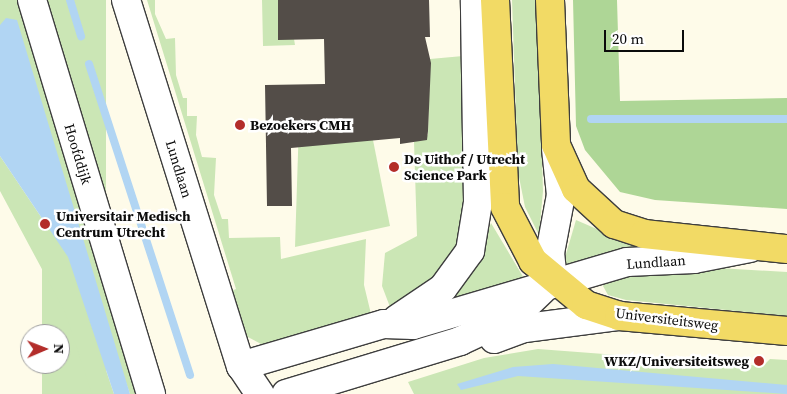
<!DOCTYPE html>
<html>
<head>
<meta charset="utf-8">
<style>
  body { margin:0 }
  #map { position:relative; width:787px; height:394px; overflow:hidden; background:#fefbe9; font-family:"Source Serif 4",serif }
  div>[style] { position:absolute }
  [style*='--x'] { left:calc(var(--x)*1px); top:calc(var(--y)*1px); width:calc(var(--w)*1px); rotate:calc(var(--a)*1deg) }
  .green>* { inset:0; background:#cbe6b5; transform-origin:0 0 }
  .forest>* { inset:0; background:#aed696 }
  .water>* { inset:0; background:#b1d5f3 }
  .stream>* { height:8px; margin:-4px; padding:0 4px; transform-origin:4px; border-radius:4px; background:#b1d5f3 }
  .building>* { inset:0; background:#534d48 }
  .roads { filter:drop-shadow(1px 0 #3e3e3e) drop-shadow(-1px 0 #3e3e3e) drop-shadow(0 1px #3e3e3e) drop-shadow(0 -1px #3e3e3e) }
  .minor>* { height:28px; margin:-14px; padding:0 14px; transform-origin:14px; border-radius:14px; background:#fff }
  .major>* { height:28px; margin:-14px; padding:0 14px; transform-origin:14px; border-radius:14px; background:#f2da65 }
  .dots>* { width:14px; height:14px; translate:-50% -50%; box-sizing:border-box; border:2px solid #fff; border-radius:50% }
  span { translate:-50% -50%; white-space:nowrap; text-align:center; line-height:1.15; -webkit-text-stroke:5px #fff; paint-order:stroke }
  .poi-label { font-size:14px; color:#0b0b0b; font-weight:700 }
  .left { translate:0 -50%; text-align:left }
  .right { translate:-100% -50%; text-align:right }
  .street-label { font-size:14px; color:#0b0b0b }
  .north { position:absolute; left:20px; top:324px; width:50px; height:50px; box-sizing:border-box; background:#fff; border:1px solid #9d9d9d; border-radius:50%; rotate:89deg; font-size:14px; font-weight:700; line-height:20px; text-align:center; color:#0b0b0b }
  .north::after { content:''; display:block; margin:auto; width:18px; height:22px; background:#b32d2a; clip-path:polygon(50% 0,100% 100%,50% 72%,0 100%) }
  .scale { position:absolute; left:604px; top:30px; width:80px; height:22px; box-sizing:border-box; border:2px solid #0b0b0b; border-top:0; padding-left:6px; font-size:15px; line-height:18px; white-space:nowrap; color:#0b0b0b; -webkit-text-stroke:4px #fff; paint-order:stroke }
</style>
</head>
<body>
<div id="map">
  <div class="green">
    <i style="clip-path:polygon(0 0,22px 0,144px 394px,130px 394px,0 25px)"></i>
    <i style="left:42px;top:0;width:64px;height:411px"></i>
    <i style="clip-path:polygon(147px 0,155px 0,155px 14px,166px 39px,175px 38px,176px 75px,183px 98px,187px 98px,187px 116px,197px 116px,196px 135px,202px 157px,216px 158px,214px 195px,222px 219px,228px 219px,229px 238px,280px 237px,281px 259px,366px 239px,364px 285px,371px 314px,263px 345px,244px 335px,229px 292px,236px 289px)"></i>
    <i style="clip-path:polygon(262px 0,278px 0,278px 39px,294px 39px,295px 45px,263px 46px)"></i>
    <i style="clip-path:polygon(512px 0,537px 0,543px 191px,539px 235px,525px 207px,518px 172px)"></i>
    <i style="clip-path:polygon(463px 56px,465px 237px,437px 278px,390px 307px,382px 286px,385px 253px,417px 236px,414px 142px,428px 135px,430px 59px)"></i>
    <i style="clip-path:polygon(299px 122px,373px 140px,390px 226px,295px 247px)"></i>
    <i style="clip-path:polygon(0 156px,68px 257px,114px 394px,92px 394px,65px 312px,0 191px)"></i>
    <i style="clip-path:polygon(576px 220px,636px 246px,641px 252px,570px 270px,564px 261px)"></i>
    <i style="clip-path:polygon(491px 223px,525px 280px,454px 299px,475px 267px)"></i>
    <i style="clip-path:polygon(701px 267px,787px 272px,787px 316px,626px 300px,608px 295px,603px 286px,608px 276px)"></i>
    <i style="clip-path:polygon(538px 349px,763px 366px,770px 359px,787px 360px,787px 394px,414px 394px,408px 382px,484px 358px)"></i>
  </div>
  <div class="forest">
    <i style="clip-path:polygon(573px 0,617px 0,620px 101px,787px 98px,787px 209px,655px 200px,620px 192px,585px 150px,576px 126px)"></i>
  </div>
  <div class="water">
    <i style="clip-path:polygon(6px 18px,17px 20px,130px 394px,114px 394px,68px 257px,0 156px,0 25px)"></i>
    <i style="clip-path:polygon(553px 364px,787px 385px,787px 394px,518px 376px,461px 390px,457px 384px,513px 367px)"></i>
  </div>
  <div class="stream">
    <i style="--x:70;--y:0;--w:38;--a:73"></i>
    <i style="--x:89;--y:64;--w:327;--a:72"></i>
    <i style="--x:591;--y:119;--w:196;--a:0"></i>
  </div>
  <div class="building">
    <i style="clip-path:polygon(278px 0,429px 0,430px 37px,425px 37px,431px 63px,428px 131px,427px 140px,400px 144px,400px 138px,291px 148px,292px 206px,267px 206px,265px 85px,325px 84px,324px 39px,278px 40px)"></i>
  </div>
  <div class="roads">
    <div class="minor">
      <i style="--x:32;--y:0;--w:412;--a:73.2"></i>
      <i style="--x:126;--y:0;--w:384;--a:72.6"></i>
      <i style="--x:241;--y:366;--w:34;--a:56"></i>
      <i style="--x:553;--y:281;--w:28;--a:-96"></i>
      <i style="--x:550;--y:253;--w:59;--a:-79.3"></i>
      <i style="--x:561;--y:195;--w:46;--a:-96.2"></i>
      <i style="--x:397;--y:319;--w:55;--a:-34"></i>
      <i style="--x:443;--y:288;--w:46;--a:-53.9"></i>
      <i style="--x:470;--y:251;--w:50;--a:-80.7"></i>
      <i style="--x:478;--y:202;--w:202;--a:-90.9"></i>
      <i style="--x:494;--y:339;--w:33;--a:-20"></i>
      <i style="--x:525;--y:328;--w:95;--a:-7.3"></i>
      <i style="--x:241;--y:366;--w:149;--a:-16.4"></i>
      <i style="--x:384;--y:324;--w:29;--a:2"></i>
      <i style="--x:413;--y:325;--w:223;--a:-16.4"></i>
      <i style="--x:627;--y:262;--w:67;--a:-2.6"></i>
      <i style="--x:694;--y:259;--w:57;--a:-11.1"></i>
      <i style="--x:286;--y:394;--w:182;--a:-16.9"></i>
      <i style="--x:460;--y:341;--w:62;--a:-24.9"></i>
      <i style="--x:516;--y:315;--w:42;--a:-44"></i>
    </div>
    <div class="major">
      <i style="--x:495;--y:0;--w:207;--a:87.2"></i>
      <i style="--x:505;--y:207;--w:61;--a:62.6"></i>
      <i style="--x:533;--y:261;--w:69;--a:39.7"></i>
      <i style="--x:586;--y:305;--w:35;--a:18"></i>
      <i style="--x:619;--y:316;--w:169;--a:5.1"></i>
      <i style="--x:550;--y:0;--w:145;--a:87.6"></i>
      <i style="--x:556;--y:145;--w:48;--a:65.6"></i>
      <i style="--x:576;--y:189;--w:52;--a:42.6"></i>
      <i style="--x:614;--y:224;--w:32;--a:18"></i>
      <i style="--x:644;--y:234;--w:144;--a:6"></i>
    </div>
  </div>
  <div class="dots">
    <i style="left:240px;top:125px;background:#b32d2a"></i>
    <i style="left:394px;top:167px;background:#b32d2a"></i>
    <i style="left:45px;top:224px;background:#b32d2a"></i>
    <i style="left:759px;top:361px;background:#b32d2a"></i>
  </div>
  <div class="poi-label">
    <span class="left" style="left:250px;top:125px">Bezoekers CMH</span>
    <span class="left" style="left:404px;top:167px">De Uithof / Utrecht<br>Science Park</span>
    <span class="left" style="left:56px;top:224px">Universitair Medisch<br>Centrum Utrecht</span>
    <span class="right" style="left:749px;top:361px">WKZ/Universiteitsweg</span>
  </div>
  <div class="street-label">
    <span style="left:78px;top:154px;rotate:73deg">Hoofddijk</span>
    <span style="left:179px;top:169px;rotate:73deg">Lundlaan</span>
    <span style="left:656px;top:262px;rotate:-4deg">Lundlaan</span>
    <span style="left:667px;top:319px;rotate:7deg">Universiteitsweg</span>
  </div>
  <div class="north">N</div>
  <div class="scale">20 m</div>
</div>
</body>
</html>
